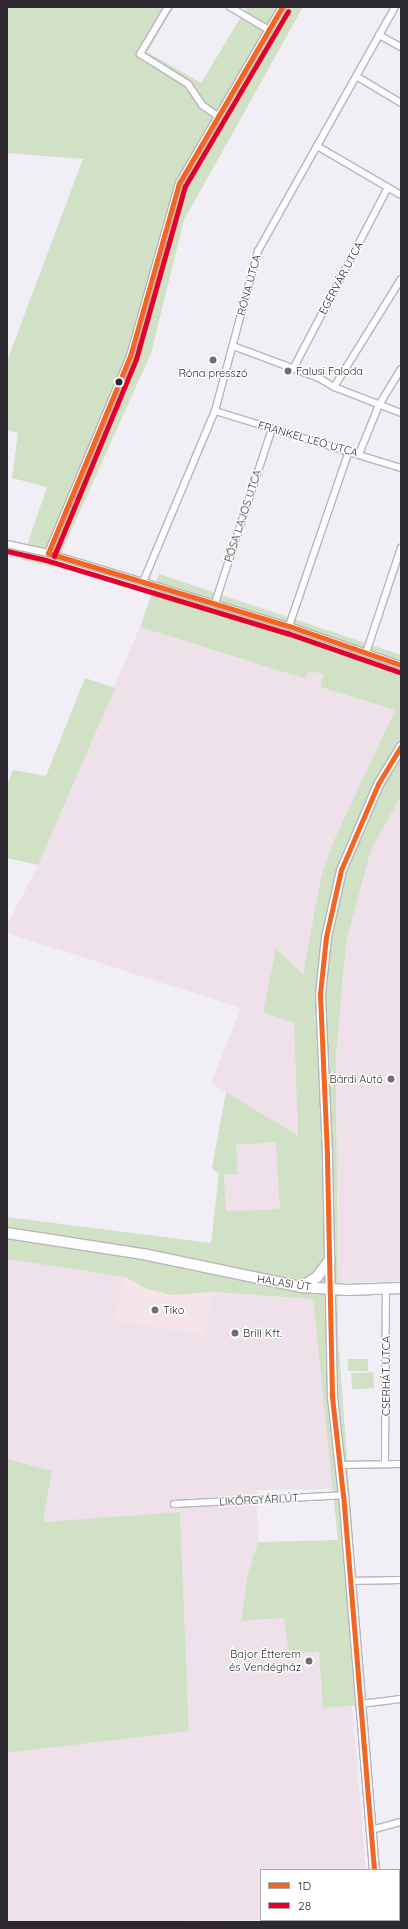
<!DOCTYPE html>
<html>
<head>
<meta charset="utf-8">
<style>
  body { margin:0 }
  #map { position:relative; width:408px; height:1929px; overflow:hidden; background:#f2eef6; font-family:Quicksand,sans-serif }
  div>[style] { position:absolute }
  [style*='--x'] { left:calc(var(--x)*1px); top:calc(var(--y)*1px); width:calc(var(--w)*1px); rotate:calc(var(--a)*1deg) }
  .commercial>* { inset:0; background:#f5e5e8 }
  .industrial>* { inset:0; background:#efe1ea }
  .green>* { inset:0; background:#d0e1c5; transform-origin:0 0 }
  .roads { filter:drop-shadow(1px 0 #b8b5bb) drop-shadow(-1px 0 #b8b5bb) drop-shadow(0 1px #b8b5bb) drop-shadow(0 -1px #b8b5bb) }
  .street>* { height:6px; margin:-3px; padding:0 3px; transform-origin:3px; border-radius:3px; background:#fdfcfe }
  .secondary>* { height:9px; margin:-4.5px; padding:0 4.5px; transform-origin:4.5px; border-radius:4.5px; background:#fdfcfe }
  .primary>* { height:10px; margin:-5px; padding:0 5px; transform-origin:5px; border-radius:5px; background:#fdfcfe }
  .bus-1>* { height:5px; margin:-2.5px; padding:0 2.5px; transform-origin:2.5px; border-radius:2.5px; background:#f26522 }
  .bus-2>* { height:5px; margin:-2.5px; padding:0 2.5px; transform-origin:2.5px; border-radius:2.5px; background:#e4002b }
  .dots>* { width:11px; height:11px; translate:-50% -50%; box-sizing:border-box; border:2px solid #fff; border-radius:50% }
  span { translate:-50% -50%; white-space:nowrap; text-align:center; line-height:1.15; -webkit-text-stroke:3px #fff; paint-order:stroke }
  .street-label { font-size:11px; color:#2c2a30 }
  .poi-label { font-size:11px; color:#2c2a30 }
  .left { translate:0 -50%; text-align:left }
  .right { translate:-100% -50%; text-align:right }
  .frame { position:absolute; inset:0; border:8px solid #2c2a30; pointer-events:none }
  .legend { position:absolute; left:260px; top:1869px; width:140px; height:52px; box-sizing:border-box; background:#fff; border:1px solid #abaaac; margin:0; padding:5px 7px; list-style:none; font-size:12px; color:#2c2a30 }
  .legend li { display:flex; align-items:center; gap:8px; height:20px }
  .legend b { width:20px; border:1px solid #abaaac }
</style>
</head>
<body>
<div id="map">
  <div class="commercial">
    <i style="clip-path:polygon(125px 1277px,147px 1289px,172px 1294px,212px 1292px,205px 1335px,114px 1320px)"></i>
  </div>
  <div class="industrial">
    <i style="clip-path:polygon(140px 627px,306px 679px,308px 671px,324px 674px,320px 687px,395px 710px,335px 838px,321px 877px,303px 974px,276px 949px,294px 1023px,298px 1137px,211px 1083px,241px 1008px,7px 933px,7px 925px,38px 865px)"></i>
    <i style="clip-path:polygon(401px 796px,401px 1281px,338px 1283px,336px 1056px,346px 942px,371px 850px)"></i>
    <i style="clip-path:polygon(274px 1142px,277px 1144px,280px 1209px,226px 1211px,224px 1175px,238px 1174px,236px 1145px)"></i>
    <i style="clip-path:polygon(7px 1259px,125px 1277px,114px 1320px,205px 1335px,212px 1292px,313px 1299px,333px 1489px,257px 1490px,258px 1542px,248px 1573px,241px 1621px,284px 1618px,319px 1651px,323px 1708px,352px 1706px,366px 1870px,261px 1870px,261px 1920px,288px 1920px,7px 1922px,7px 1753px,189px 1731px,180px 1512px,43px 1523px,52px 1471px,7px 1459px)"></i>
  </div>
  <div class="green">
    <i style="clip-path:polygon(7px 7px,174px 7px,147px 52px,201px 83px,247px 7px,303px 7px,184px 220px,151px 353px,55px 567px,22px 560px,47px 487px,12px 478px,18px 433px,7px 430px,7px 361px,83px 159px,7px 153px)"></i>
    <i style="clip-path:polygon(evenodd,159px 574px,401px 655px,401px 796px,371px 850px,346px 942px,336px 1056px,338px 1335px,365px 1705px,323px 1708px,319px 1651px,289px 1654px,284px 1618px,241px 1621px,248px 1573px,258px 1542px,338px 1540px,313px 1299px,212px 1292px,172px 1295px,147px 1289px,125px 1277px,7px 1259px,7px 1217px,211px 1243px,219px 1174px,212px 1168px,226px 1092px,298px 1136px,294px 1023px,263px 1012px,276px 949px,303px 974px,321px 877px,335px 838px,395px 710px,320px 687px,324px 674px,308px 671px,306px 679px,140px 627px,159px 574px,274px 1142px,276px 1144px,280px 1209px,226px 1211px,224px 1175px,238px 1174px,236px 1145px,274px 1142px)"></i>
    <i style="clip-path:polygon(85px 678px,115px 688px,38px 865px,7px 858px,7px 785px,13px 770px,46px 776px)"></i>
    <i style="left:368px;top:1359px;width:12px;height:20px;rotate:90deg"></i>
    <i style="left:373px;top:1372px;width:16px;height:22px;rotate:86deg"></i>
    <i style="clip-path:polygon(7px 1459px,52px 1471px,43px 1522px,180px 1512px,189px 1731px,7px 1753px)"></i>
  </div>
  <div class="roads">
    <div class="street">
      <i style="--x:168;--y:7;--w:55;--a:120.8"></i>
      <i style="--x:140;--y:54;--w:57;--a:32"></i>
      <i style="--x:188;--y:84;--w:25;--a:56"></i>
      <i style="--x:202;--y:105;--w:19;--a:35"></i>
      <i style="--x:230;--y:7;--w:45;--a:30.5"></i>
      <i style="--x:379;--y:35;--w:25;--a:29"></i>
      <i style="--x:356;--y:76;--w:52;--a:31"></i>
      <i style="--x:317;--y:146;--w:97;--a:30.3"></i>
      <i style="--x:233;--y:346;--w:92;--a:20.4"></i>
      <i style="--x:319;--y:378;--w:17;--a:31"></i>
      <i style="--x:334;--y:387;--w:72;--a:21.2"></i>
      <i style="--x:293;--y:369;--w:205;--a:-62.4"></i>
      <i style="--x:334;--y:387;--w:127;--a:-58.2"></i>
      <i style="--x:215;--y:411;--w:195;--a:17"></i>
      <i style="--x:359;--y:454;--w:53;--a:-67.8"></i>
      <i style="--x:379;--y:405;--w:42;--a:-58.6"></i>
      <i style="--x:7;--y:544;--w:42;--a:12.4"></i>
      <i style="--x:48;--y:553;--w:252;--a:16.9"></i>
      <i style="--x:289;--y:626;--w:119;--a:19.2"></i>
      <i style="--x:48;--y:553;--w:213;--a:-67.4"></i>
      <i style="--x:130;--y:356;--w:180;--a:-74.2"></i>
      <i style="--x:179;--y:183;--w:204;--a:-59.7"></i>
      <i style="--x:143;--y:582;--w:186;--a:-67.2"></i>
      <i style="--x:215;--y:411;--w:166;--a:-75"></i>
      <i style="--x:258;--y:251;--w:280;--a:-60.7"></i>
      <i style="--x:215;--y:603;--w:183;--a:-71.9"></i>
      <i style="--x:289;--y:626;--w:185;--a:-71.1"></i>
      <i style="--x:366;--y:653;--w:111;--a:-71.6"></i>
      <i style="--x:385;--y:1464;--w:175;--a:-89.7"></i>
      <i style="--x:339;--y:1465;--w:62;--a:-0.9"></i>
      <i style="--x:174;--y:1504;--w:169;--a:-3"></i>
      <i style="--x:350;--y:1581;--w:51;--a:-1.1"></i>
      <i style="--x:360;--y:1704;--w:41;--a:-7"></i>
      <i style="--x:371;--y:1830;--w:31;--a:-15"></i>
      <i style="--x:333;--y:1922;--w:9;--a:-13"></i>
    </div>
    <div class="secondary">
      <i style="--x:374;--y:1870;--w:376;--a:-94.7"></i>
      <i style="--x:343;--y:1495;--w:99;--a:-96.4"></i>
      <i style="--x:332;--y:1397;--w:243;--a:-91.2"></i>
      <i style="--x:327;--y:1154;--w:160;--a:-92.5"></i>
      <i style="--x:320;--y:994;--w:57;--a:-84"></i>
      <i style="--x:326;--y:937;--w:69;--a:-77.4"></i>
      <i style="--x:341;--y:870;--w:94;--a:-66.7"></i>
      <i style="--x:378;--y:784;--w:44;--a:-58.8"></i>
      <i style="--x:399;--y:1907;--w:2;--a:-27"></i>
      <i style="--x:378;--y:1920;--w:2;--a:90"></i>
    </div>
    <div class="primary">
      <i style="--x:7;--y:1233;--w:138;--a:8.8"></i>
      <i style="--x:143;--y:1254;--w:161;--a:11.8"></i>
      <i style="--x:301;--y:1287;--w:46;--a:3.7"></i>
      <i style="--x:347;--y:1290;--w:54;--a:-2.1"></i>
      <i style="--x:301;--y:1287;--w:19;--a:-32"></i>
      <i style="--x:317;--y:1277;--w:21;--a:-53"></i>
    </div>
  </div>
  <div class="bus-1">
    <i style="--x:282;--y:7;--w:204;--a:120.3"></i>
    <i style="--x:179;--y:183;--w:180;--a:105.8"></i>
    <i style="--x:130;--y:356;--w:213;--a:112.6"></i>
    <i style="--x:48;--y:553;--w:252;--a:16.9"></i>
    <i style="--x:289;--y:626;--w:119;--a:19.2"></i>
    <i style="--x:374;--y:1870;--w:376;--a:-94.7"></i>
    <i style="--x:343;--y:1495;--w:99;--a:-96.4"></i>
    <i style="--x:332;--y:1397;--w:243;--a:-91.2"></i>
    <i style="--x:327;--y:1154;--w:160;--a:-92.5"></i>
    <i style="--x:320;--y:994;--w:57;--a:-84"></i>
    <i style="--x:326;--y:937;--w:69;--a:-77.4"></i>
    <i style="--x:341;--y:870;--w:94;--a:-66.7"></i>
    <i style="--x:378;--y:784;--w:44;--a:-58.8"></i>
  </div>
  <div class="bus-2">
    <i style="--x:7;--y:551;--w:40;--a:13"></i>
    <i style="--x:46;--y:560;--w:252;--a:16.9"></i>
    <i style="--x:287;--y:633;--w:119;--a:19.2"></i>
    <i style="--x:54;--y:556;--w:213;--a:-67.4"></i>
    <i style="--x:136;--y:359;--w:180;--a:-74.2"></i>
    <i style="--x:185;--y:186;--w:203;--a:-59.5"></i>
  </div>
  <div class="dots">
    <i style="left:213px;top:360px;background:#716f75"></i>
    <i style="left:288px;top:371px;background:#716f75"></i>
    <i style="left:119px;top:382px;background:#2c2a30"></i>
    <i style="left:391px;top:1079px;background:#716f75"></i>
    <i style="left:155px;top:1310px;background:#716f75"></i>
    <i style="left:235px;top:1333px;background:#716f75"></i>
    <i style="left:309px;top:1661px;background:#716f75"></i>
  </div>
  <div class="street-label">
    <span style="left:341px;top:278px;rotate:-62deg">EGERVÁR UTCA</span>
    <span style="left:249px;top:285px;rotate:-75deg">RÓNA UTCA</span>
    <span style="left:308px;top:439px;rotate:16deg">FRANKEL LEÓ UTCA</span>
    <span style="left:243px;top:516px;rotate:-72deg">PÓSA LAJOS UTCA</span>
    <span style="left:284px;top:1283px;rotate:9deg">HALASI ÚT</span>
    <span style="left:386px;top:1376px;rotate:-90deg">CSERHÁT UTCA</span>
    <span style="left:259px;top:1500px;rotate:-3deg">LIKŐRGYÁRI ÚT</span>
  </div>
  <div class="poi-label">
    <span class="left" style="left:296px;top:371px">Falusi Faloda</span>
    <span style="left:213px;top:373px">Róna presszó</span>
    <span class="right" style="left:383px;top:1079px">Bárdi Autó</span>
    <span class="left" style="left:163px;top:1310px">Tiko</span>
    <span class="left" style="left:243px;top:1333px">Brill Kft.</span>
    <span class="right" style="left:301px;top:1661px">Bajor Étterem<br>és Vendégház</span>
  </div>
  <div class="frame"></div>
  <ul class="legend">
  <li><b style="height:5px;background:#f26522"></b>1D</li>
  <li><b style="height:5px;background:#e4002b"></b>28</li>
  </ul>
</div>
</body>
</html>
